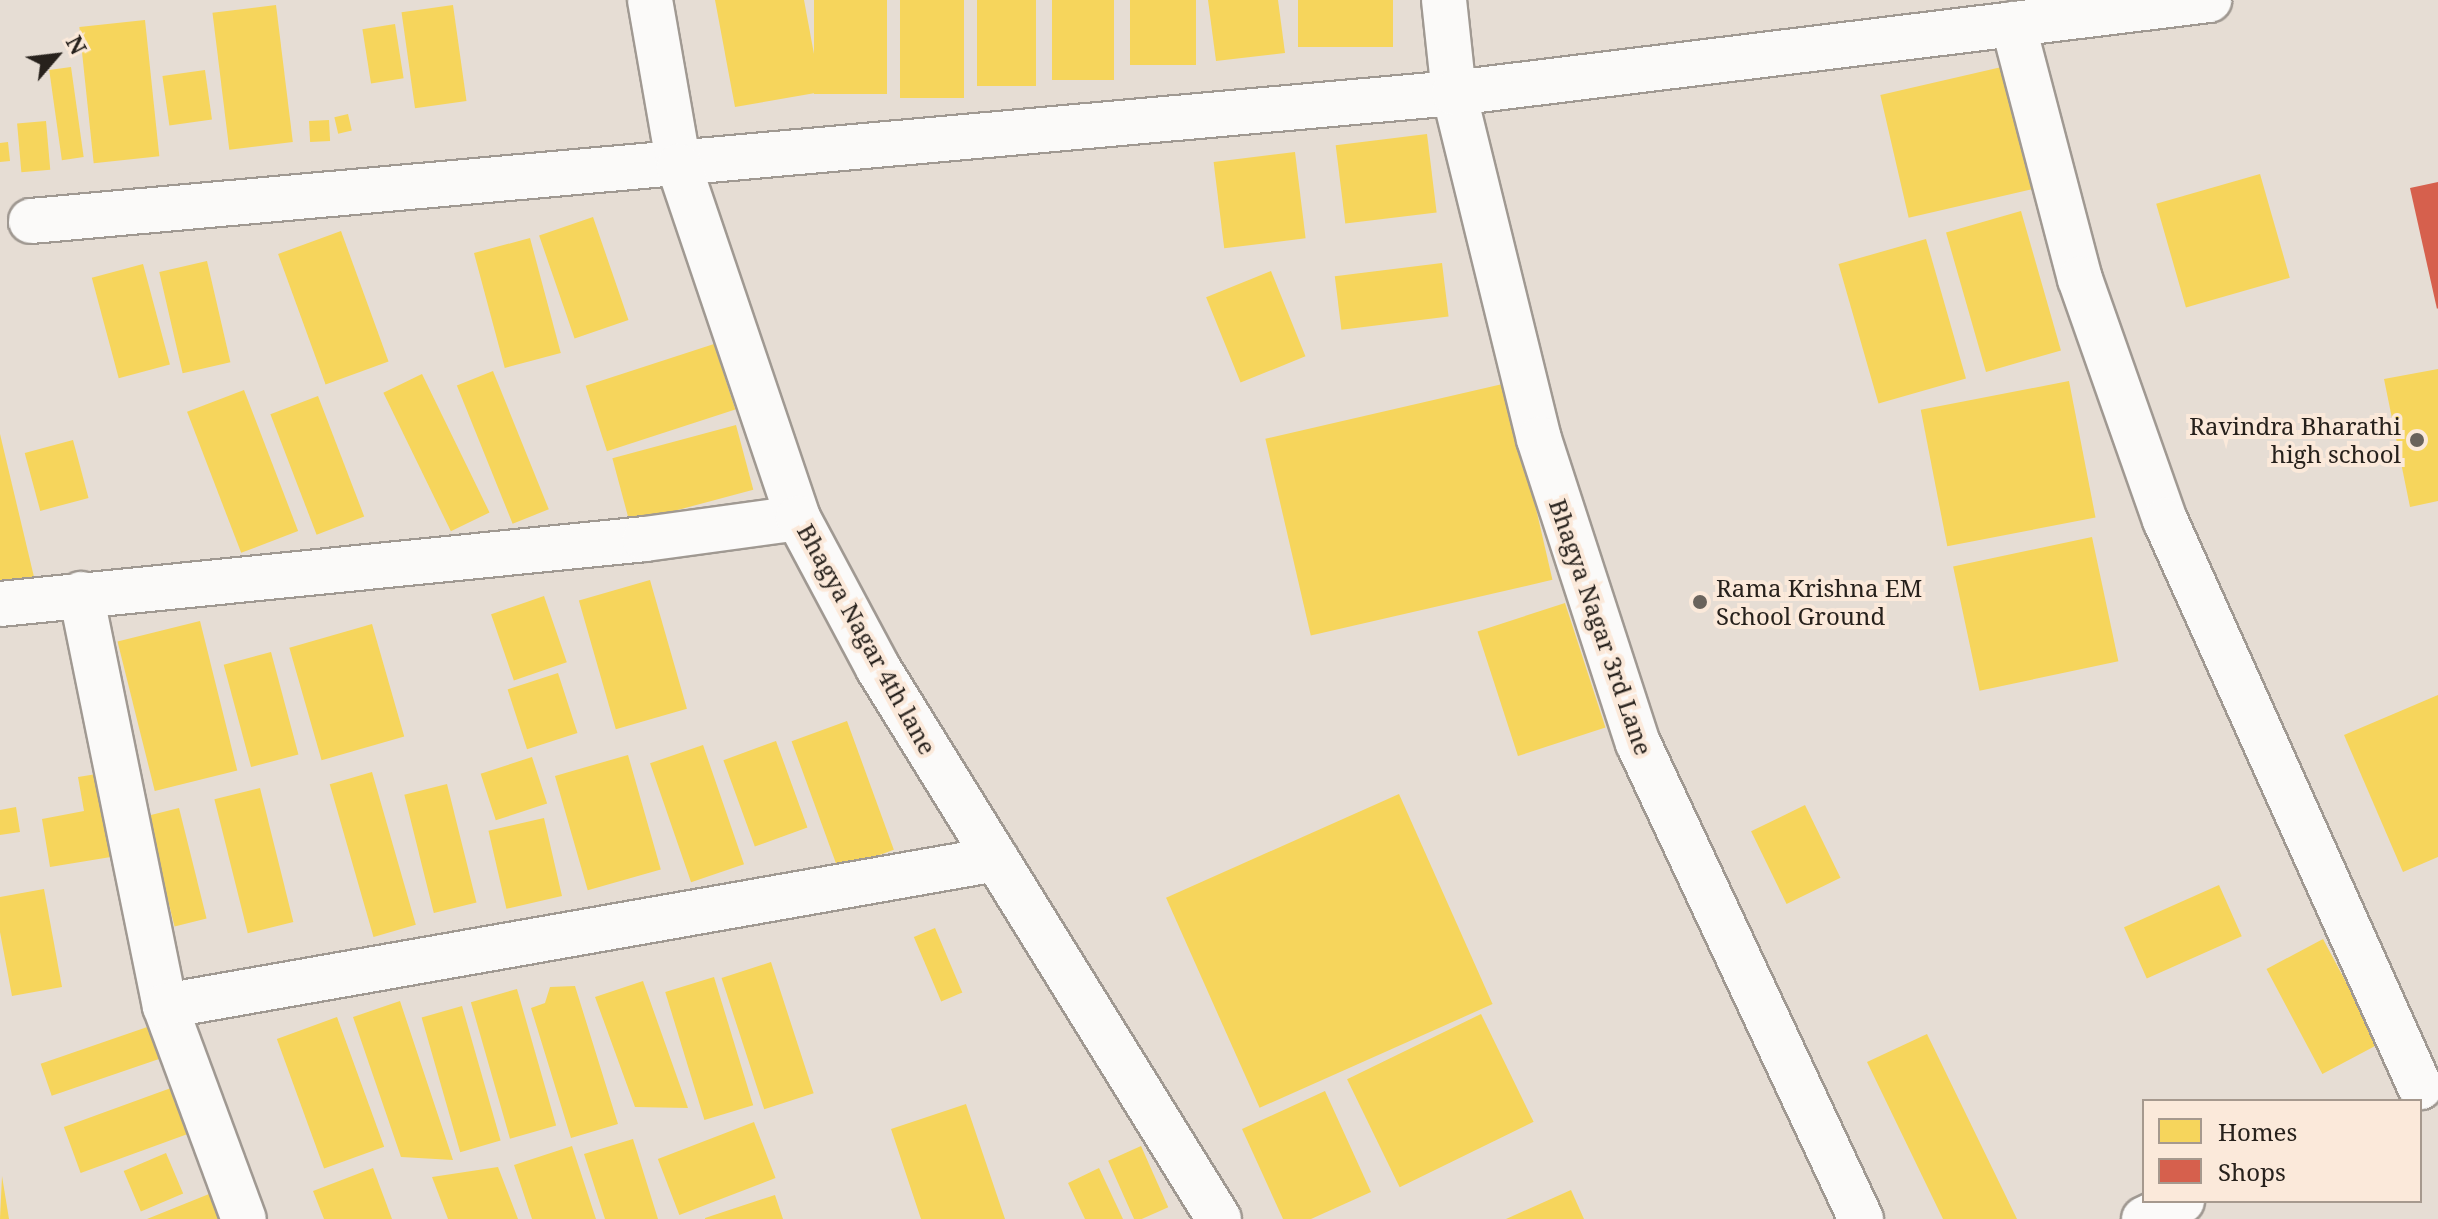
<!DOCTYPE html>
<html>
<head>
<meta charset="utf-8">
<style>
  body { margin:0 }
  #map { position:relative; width:2438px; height:1219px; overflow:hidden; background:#e6ddd4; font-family:"Noto Serif",serif }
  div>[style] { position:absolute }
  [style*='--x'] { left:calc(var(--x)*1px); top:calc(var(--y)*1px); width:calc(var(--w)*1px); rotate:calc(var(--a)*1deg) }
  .homes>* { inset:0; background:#f6d55c; transform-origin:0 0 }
  .shops>* { inset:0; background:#d6604d }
  .roads { filter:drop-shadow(2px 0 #a09992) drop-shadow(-2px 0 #a09992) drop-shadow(0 2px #a09992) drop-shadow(0 -2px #a09992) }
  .minor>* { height:44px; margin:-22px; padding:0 22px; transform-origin:22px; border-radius:22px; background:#fbfaf9 }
  .major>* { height:44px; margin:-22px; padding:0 22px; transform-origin:22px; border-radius:22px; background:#fbfaf9 }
  .dots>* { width:22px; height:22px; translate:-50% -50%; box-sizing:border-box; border:4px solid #fbe9da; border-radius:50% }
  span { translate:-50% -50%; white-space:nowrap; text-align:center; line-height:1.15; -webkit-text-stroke:8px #fbe9da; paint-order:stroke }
  .poi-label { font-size:24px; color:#27211c }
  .right { translate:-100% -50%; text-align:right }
  .left { translate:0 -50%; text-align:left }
  .street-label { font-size:24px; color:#27211c }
  .legend { position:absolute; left:2142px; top:1099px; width:280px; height:104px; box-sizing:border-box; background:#fbe9da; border:2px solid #a6998e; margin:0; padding:10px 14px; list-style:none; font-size:24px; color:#27211c }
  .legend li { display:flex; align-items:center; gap:16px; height:40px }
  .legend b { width:40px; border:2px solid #a6998e }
  .north { position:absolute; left:16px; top:16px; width:80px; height:80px; -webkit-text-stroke:6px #fbe9da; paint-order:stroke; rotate:62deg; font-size:22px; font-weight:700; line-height:32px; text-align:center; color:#27211c }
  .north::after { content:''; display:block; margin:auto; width:28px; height:36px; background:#27211c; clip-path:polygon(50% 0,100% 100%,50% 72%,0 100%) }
</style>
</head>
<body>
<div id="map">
  <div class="homes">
    <i style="clip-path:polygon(715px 0,804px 0,821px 92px,735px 107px)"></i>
    <i style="left:814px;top:0;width:73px;height:94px"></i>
    <i style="left:900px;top:0;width:64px;height:98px"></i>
    <i style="left:977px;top:0;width:59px;height:86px"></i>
    <i style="left:1052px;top:0;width:62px;height:80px"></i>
    <i style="left:1130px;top:0;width:66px;height:65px"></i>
    <i style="clip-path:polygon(1208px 0,1278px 0,1285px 53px,1216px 61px)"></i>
    <i style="left:1298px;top:0;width:95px;height:47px"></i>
    <i style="left:276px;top:5px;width:138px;height:64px;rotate:83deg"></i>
    <i style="left:453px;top:5px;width:97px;height:52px;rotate:82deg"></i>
    <i style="left:145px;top:20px;width:137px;height:66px;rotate:84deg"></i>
    <i style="left:395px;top:24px;width:55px;height:33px;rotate:81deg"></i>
    <i style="left:2006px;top:66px;width:126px;height:129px;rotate:77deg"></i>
    <i style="left:71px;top:67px;width:91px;height:22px;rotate:82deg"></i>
    <i style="left:205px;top:70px;width:50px;height:43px;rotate:82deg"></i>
    <i style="left:348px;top:114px;width:17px;height:14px;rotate:77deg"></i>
    <i style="left:329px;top:120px;width:21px;height:20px;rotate:87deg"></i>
    <i style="left:46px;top:121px;width:49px;height:29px;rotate:85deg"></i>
    <i style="left:1427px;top:134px;width:79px;height:92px;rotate:83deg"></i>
    <i style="clip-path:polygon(8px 142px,10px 161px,0 162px,0 143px)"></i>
    <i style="left:1295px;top:152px;width:87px;height:82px;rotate:83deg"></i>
    <i style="left:2260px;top:174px;width:108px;height:108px;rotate:74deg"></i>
    <i style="left:2021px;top:211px;width:145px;height:78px;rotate:74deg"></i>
    <i style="left:593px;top:217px;width:109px;height:57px;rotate:71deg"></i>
    <i style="left:341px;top:231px;width:139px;height:67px;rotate:70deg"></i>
    <i style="left:530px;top:238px;width:119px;height:58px;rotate:75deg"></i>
    <i style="left:1926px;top:239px;width:145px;height:91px;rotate:74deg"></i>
    <i style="left:207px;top:261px;width:104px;height:49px;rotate:77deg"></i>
    <i style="left:1442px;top:263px;width:54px;height:108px;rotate:83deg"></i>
    <i style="left:143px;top:264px;width:104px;height:53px;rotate:75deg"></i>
    <i style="left:1271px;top:271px;width:92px;height:70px;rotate:68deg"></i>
    <i style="left:714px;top:344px;width:69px;height:135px;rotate:72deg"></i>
    <i style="clip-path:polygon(2438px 369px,2438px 501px,2410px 507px,2384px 379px)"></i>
    <i style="left:493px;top:371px;width:149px;height:39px;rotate:68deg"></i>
    <i style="left:422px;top:374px;width:154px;height:43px;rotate:64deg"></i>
    <i style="left:2069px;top:381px;width:139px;height:151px;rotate:79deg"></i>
    <i style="left:1507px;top:383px;width:202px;height:248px;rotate:77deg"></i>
    <i style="left:244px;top:390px;width:151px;height:61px;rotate:69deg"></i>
    <i style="left:318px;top:396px;width:129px;height:51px;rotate:69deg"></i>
    <i style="left:736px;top:425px;width:67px;height:128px;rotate:75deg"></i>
    <i style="clip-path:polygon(0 434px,34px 577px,0 585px)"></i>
    <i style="left:73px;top:440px;width:60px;height:50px;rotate:75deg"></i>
    <i style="left:2092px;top:537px;width:127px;height:142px;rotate:78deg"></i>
    <i style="left:650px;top:580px;width:134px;height:74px;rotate:74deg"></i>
    <i style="left:544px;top:596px;width:70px;height:56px;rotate:71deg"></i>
    <i style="left:1565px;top:603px;width:131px;height:92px;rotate:72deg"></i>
    <i style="left:200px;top:621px;width:154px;height:85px;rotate:76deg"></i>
    <i style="left:372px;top:624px;width:117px;height:86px;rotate:74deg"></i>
    <i style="left:271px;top:652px;width:106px;height:49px;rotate:75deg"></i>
    <i style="left:558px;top:673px;width:63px;height:53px;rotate:72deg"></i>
    <i style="clip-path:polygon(2438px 695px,2438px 857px,2403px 872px,2344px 735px)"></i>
    <i style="left:847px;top:721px;width:137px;height:59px;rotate:70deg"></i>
    <i style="left:776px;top:741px;width:92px;height:56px;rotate:70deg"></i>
    <i style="left:703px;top:745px;width:126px;height:56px;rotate:71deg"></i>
    <i style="left:628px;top:755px;width:119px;height:76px;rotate:74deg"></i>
    <i style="left:532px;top:757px;width:49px;height:54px;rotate:72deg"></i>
    <i style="clip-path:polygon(109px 772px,123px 855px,50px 867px,42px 819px,84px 811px,78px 777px)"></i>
    <i style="left:372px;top:772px;width:159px;height:44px;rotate:74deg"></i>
    <i style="left:447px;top:784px;width:122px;height:44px;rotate:76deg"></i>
    <i style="left:260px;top:788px;width:138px;height:47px;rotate:76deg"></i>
    <i style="left:1399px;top:794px;width:230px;height:255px;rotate:66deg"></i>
    <i style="left:1805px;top:805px;width:81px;height:60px;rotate:64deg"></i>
    <i style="clip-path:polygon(16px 807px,20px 832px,0 835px,0 810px)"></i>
    <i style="left:179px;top:808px;width:114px;height:33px;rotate:76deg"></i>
    <i style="left:544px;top:818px;width:80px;height:57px;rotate:77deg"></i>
    <i style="left:2219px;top:885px;width:56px;height:104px;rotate:66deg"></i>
    <i style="clip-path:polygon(44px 889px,62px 987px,12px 996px,0 932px,0 897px)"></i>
    <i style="left:935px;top:928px;width:70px;height:23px;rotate:67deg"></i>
    <i style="left:2323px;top:939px;width:119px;height:64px;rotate:62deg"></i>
    <i style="left:771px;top:962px;width:138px;height:52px;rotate:72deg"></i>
    <i style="left:714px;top:977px;width:134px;height:51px;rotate:73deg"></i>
    <i style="clip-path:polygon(643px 981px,688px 1108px,635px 1107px,595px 997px)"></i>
    <i style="clip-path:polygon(575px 986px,618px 1124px,571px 1138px,531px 1008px,545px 1003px,550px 987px)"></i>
    <i style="left:517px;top:989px;width:142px;height:48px;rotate:74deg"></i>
    <i style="clip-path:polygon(400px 1001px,453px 1160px,401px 1157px,353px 1017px)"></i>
    <i style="left:462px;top:1006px;width:140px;height:42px;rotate:74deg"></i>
    <i style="left:1481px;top:1014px;width:120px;height:149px;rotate:64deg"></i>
    <i style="left:337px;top:1017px;width:138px;height:64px;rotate:70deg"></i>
    <i style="left:156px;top:1024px;width:34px;height:122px;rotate:71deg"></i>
    <i style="clip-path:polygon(1927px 1034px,2017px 1219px,1943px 1219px,1867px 1062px)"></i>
    <i style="left:171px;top:1088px;width:49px;height:114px;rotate:70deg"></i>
    <i style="clip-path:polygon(1325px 1091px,1371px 1192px,1311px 1219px,1283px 1219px,1242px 1129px)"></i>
    <i style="clip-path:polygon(966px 1104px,1005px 1219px,921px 1219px,891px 1129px)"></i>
    <i style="left:754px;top:1122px;width:60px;height:103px;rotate:69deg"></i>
    <i style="clip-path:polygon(633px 1139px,658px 1219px,605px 1219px,584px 1154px)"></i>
    <i style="clip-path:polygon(572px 1146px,596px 1219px,532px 1219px,514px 1165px)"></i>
    <i style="left:1141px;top:1146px;width:67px;height:36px;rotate:66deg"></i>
    <i style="left:166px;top:1153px;width:44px;height:46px;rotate:67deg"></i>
    <i style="clip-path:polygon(498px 1167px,518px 1219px,448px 1219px,432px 1177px)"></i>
    <i style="clip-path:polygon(373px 1168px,392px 1219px,324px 1219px,313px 1191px)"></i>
    <i style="clip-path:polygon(1099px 1168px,1123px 1219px,1085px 1219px,1068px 1183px)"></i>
    <i style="clip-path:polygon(2px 1176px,9px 1219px,0 1219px)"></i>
    <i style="clip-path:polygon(1571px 1190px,1584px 1219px,1506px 1219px)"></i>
    <i style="clip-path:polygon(214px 1192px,225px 1219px,147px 1219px)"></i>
    <i style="clip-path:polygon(775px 1195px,783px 1219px,705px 1219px,705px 1218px)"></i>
  </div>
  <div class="shops">
    <i style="clip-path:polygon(2438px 182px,2438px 308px,2437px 309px,2410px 188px)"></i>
  </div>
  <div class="roads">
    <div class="minor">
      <i style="--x:1444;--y:0;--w:94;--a:83.9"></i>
      <i style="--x:1454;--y:93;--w:356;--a:76.2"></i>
      <i style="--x:1539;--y:439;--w:320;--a:72"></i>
      <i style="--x:1638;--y:743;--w:526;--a:64.9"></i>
      <i style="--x:2013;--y:24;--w:264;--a:75.3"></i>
      <i style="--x:2080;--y:279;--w:256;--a:70.6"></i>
      <i style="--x:2165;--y:520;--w:622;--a:65.78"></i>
      <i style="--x:31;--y:221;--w:1429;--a:-5.14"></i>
      <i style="--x:1454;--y:93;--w:761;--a:-7.02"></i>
      <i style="--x:81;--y:594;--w:420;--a:78.5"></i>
      <i style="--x:165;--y:1006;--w:227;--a:69.7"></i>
      <i style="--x:0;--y:604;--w:648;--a:-5.75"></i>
      <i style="--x:645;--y:539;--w:154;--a:-7.8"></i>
      <i style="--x:165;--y:1006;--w:844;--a:-10.03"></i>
      <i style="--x:2144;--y:1219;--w:42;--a:-25.3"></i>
    </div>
    <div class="major">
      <i style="--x:650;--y:0;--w:169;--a:80.1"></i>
      <i style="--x:679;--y:166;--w:372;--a:71.3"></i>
      <i style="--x:798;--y:518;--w:170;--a:61.9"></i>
      <i style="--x:878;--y:668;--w:648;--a:58.25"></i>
    </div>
  </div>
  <div class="dots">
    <i style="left:2417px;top:440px;background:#6a635c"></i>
    <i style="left:1700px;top:602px;background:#6a635c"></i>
  </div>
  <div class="poi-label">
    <span class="right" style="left:2401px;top:440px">Ravindra Bharathi<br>high school</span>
    <span class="left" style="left:1716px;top:602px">Rama Krishna EM<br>School Ground</span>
  </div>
  <div class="street-label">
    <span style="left:1601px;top:627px;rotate:71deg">Bhagya Nagar 3rd Lane</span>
    <span style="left:867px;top:639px;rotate:61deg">Bhagya Nagar 4th lane</span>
  </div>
  <ul class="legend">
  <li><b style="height:22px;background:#f6d55c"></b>Homes</li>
  <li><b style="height:22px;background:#d6604d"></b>Shops</li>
  </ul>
  <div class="north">N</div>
</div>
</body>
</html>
